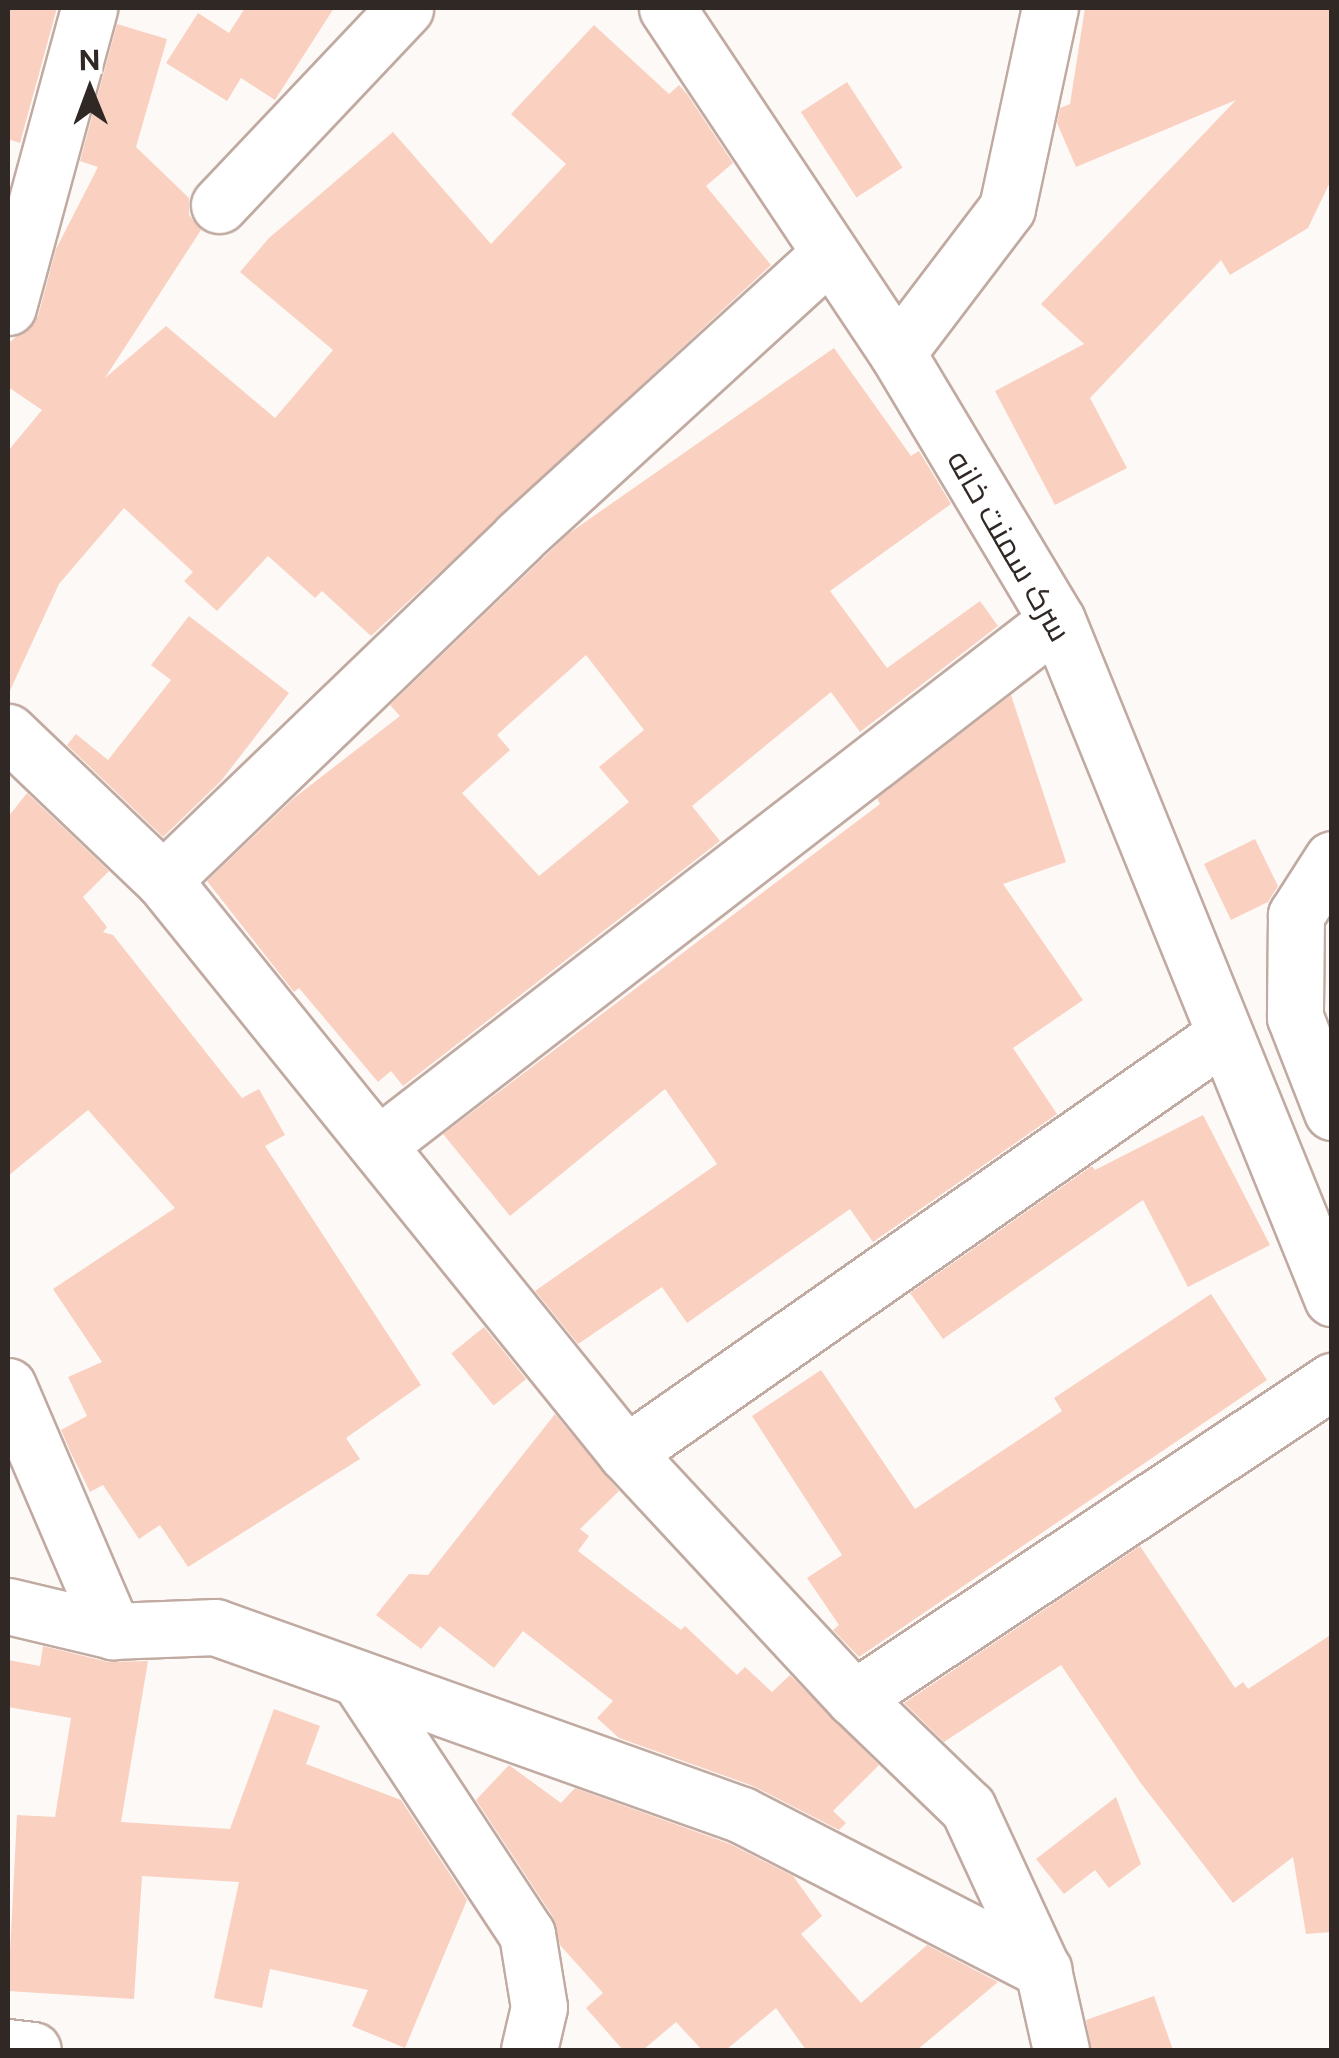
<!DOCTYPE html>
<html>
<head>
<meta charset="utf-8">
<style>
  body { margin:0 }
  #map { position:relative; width:1339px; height:2058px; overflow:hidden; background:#fdf9f7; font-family:"Public Sans",Cairo,sans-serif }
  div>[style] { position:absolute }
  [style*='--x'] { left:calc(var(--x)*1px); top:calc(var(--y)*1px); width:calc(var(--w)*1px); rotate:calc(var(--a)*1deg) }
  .building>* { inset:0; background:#fad1c1; transform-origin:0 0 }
  .roads { filter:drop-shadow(2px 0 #c0aaa1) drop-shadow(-2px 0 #c0aaa1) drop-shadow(0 2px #c0aaa1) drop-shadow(0 -2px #c0aaa1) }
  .minor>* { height:55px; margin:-27.5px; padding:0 27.5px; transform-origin:27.5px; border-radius:27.5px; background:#fff }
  span { translate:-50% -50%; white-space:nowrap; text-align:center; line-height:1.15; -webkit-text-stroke:8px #fff; paint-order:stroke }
  .street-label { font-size:32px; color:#302824 }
  .frame { position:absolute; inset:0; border:10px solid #302824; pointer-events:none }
  .north { position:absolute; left:40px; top:40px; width:100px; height:100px; -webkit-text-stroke:8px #fff; paint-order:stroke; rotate:359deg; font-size:28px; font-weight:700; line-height:40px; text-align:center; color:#302824 }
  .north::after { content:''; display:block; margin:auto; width:35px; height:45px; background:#302824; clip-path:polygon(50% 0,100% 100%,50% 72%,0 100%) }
</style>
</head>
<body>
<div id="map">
  <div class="building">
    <i style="clip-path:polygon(8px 8px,57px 8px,20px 143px,8px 139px)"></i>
    <i style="clip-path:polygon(245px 8px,334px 8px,275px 100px,241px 78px,227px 101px,166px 63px,198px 13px,229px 33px)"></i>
    <i style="clip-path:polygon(1085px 8px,1332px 8px,1332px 178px,1308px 228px,1230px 275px,1221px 260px,1090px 398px,1127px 468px,1055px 505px,995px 391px,1084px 344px,1041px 304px,1236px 100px,1076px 167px,1057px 123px,1060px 108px,1070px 104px)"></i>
    <i style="clip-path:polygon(117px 24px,167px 39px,136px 147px,189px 198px,189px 215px,201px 230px,105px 378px,166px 326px,275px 418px,333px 350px,240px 272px,269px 238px,393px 132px,491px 244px,566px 164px,511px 114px,594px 25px,669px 94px,679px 85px,687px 94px,733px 163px,706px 186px,771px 265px,371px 636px,322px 591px,315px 598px,268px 556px,217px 611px,184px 581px,193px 572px,124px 508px,59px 584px,8px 695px,8px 451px,42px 410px,8px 387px,8px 344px,38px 316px,56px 249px,98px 167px,80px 161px)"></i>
    <i style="left:847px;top:82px;width:102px;height:55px;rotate:57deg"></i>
    <i style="clip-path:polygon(evenodd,834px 348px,911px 456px,919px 451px,951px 504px,830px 591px,887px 668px,980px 601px,998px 626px,860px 732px,831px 692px,692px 806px,720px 841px,403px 1086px,391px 1071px,378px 1082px,299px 988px,294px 992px,207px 881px,294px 798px,400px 716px,390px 705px,568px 534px,834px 348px,586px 655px,644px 730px,599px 767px,629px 802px,539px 876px,462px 793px,510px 750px,497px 735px,586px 655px)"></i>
    <i style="clip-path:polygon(189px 616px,289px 693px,221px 781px,163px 837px,67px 745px,76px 734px,108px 760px,171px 680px,151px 665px)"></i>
    <i style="clip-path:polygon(1011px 695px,1066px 862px,1003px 884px,1083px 1000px,1013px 1048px,1057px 1114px,873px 1242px,850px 1209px,687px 1323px,662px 1287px,578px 1344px,535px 1291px,717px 1164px,665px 1089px,510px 1216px,443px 1134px,880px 804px,877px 798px)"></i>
    <i style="clip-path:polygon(27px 793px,109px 871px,83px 897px,107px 927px,103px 932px,113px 935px,242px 1098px,259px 1089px,285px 1135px,265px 1146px,421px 1385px,346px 1438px,360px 1459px,188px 1567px,160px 1525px,139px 1539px,103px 1485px,90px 1492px,71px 1453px,61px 1430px,87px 1416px,68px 1377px,102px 1362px,53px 1289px,175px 1208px,88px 1110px,8px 1176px,8px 817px)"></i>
    <i style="clip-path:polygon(1255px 839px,1278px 886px,1268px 902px,1231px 920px,1204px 864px)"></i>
    <i style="clip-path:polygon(1203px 1115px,1270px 1245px,1188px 1287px,1143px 1200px,943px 1339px,910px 1293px,1092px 1166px,1095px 1170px)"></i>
    <i style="clip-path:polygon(1211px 1294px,1267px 1380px,859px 1657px,833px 1630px,839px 1625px,807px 1578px,842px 1555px,752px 1416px,821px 1370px,915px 1509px,1062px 1411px,1054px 1398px)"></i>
    <i style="left:484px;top:1327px;width:67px;height:42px;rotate:51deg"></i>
    <i style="clip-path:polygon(555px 1414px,619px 1491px,580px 1529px,589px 1536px,578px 1551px,681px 1630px,685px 1626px,737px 1675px,745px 1667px,772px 1692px,790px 1675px,879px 1765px,833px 1811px,846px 1823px,839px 1830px,753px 1786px,619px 1738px,597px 1718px,613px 1701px,523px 1631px,494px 1668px,440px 1626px,421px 1649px,376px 1615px,409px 1574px,428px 1575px)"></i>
    <i style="clip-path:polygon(1140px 1546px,1235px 1688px,1243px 1682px,1248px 1689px,1332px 1634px,1332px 1932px,1306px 1934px,1293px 1857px,1233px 1903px,1140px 1782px,1061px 1665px,944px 1742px,904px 1703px)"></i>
    <i style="clip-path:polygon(43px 1646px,108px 1662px,148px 1661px,121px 1822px,230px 1829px,274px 1709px,320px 1726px,306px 1764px,401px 1800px,467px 1900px,405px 2048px,352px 2026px,368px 1990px,270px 1969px,262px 2008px,214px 1998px,239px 1882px,142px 1876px,134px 1999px,8px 1991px,17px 1815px,55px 1817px,71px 1718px,8px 1707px,8px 1660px,40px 1666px)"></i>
    <i style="clip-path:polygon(509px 1765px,561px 1803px,575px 1788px,730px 1844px,793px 1876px,822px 1916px,801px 1934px,861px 2003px,927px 1945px,998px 1982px,917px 2050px,806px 2050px,776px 2008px,726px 2050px,702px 2050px,676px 2022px,643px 2050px,623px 2050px,586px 2008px,603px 1993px,560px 1945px,553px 1917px,476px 1800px)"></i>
    <i style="clip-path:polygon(1116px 1797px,1141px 1864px,1109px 1888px,1095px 1870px,1064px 1894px,1036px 1859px)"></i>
    <i style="clip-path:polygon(1154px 1996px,1173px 2050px,1091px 2050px,1086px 2020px)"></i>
  </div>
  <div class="roads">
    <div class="minor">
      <i style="--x:667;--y:8;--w:415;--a:56.3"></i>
      <i style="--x:897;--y:353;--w:311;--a:59.1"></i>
      <i style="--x:1057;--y:620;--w:732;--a:67.92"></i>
      <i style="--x:219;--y:205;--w:271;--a:-46.6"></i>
      <i style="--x:8;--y:307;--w:310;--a:-74.8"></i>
      <i style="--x:897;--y:353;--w:182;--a:-52.8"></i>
      <i style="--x:1007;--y:208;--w:205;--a:-77.9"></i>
      <i style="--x:8;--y:732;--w:214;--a:43.7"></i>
      <i style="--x:163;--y:880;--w:737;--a:51.06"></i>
      <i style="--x:626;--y:1453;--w:335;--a:47.1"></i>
      <i style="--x:854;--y:1698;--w:158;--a:44"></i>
      <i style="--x:968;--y:1808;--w:179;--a:65.2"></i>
      <i style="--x:1332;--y:859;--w:67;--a:122.7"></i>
      <i style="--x:1296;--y:915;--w:102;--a:90.6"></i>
      <i style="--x:1295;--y:1017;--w:102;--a:68.7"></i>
      <i style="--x:163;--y:880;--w:494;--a:-43.9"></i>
      <i style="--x:519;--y:537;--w:417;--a:-42.4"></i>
      <i style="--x:378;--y:1145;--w:858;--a:-37.71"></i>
      <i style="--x:8;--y:1386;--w:267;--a:66.8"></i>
      <i style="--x:626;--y:1453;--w:730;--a:-34.95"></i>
      <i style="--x:8;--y:1606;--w:108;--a:13.4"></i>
      <i style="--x:113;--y:1631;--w:102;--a:-2.2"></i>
      <i style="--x:215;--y:1627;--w:560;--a:19.63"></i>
      <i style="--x:742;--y:1815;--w:339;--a:27.2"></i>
      <i style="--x:1043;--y:1970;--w:82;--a:77.3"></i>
      <i style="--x:360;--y:1681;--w:303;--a:56.6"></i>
      <i style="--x:527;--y:1934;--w:74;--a:80.7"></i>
      <i style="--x:539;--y:2007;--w:44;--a:103.1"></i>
      <i style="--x:854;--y:1698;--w:574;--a:-33.55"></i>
      <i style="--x:8;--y:2047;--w:25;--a:7"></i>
    </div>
  </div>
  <div class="street-label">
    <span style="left:1009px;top:546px;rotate:60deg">سرک سمنت خانه</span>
  </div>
  <div class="frame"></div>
  <div class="north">N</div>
</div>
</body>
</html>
